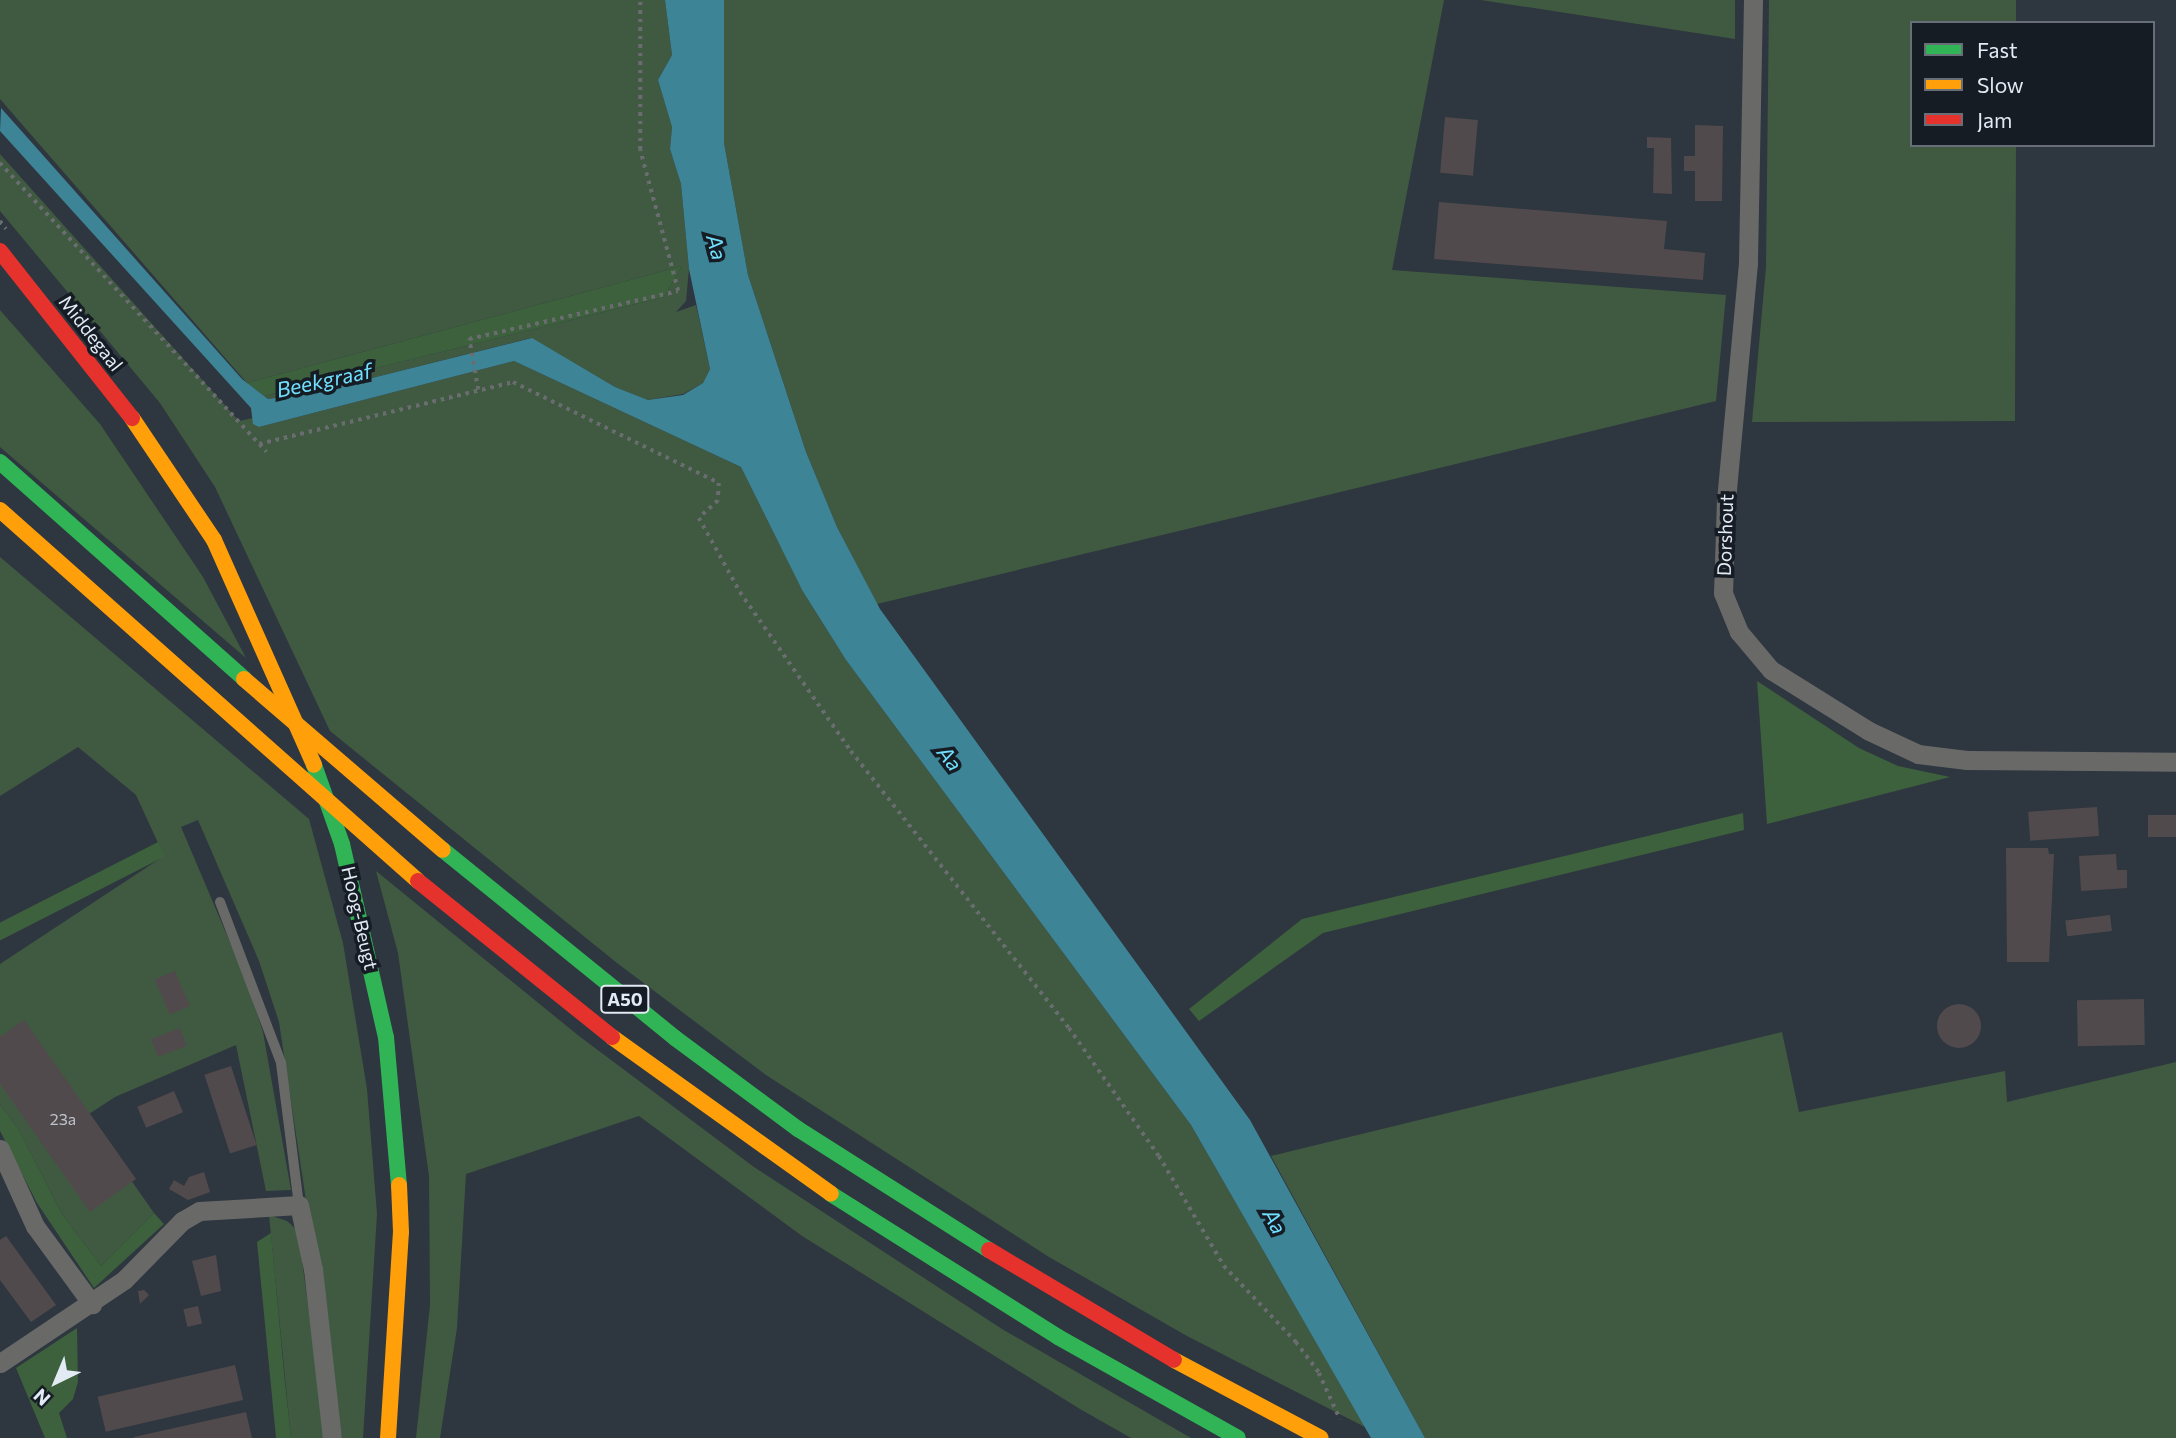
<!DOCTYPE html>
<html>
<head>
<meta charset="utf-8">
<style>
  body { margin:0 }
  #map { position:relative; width:2176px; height:1438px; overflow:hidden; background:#2e363f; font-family:Commissioner,sans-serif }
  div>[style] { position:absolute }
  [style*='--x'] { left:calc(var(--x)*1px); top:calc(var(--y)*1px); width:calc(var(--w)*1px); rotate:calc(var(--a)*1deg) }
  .green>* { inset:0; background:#405a41 }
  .forest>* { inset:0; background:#3d603d; transform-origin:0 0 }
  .water>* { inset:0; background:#3e8497 }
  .building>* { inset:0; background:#514a4c; transform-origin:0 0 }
  .round { border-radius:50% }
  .path>* { height:3.5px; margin-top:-1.75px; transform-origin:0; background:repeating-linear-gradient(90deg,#6a6d6f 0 3.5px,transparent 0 8.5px) }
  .lane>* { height:10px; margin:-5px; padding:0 5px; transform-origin:5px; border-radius:5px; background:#696968 }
  .street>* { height:19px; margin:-9.5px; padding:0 9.5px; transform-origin:9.5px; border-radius:9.5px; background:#696968 }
  .fast>* { height:16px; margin:-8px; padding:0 8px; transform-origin:8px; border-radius:8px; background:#30b455 }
  .slow>* { height:16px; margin:-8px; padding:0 8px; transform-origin:8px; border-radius:8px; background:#ff9f0a }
  .jam>* { height:16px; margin:-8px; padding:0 8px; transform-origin:8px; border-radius:8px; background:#e5322d }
  span { translate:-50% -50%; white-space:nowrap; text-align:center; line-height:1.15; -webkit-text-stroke:7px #161c24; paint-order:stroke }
  .number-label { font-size:16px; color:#bec2ca }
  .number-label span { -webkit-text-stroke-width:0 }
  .shield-label span { padding:2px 5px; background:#161c24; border:2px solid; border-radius:5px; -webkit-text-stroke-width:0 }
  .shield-label { font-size:18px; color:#e2eaf4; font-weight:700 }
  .street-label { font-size:19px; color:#e2eaf4 }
  .water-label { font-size:21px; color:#70e0fe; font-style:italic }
  .legend { position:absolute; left:1910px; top:21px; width:245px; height:126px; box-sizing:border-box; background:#161c24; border:2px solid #686e77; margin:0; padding:9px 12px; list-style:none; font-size:21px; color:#e2eaf4 }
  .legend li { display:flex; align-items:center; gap:14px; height:35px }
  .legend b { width:35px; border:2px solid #686e77 }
  .north { position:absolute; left:21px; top:1347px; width:70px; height:70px; -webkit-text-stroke:5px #161c24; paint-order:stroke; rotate:223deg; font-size:19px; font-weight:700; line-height:28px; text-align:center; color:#e2eaf4 }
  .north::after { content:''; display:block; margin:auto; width:24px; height:32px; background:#e2eaf4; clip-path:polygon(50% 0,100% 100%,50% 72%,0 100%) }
</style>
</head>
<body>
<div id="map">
  <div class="green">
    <i style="clip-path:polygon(0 0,665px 0,672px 55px,658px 80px,672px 127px,670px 149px,681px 184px,689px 269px,686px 301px,676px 312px,696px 305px,710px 369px,703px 383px,683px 394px,648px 400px,615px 387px,531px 338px,312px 393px,268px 399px,264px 396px,664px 297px,682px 266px,247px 383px,0 99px)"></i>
    <i style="clip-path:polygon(724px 0,1444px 0,1392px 270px,1726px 295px,1716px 401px,877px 604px,837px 527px,806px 452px,748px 275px,724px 143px)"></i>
    <i style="clip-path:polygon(1481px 0,1735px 0,1735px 39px)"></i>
    <i style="clip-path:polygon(1769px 0,2016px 0,2016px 23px,1912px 23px,1912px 145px,2016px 145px,2015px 421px,1752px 422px,1766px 267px)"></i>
    <i style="clip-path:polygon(0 154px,239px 421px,253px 418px,259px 427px,514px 361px,741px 467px,802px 590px,846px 660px,1191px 1125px,1365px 1427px,1187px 1336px,1049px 1257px,766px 1075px,617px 963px,330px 731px,215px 487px,160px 403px,0 211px)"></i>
    <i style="clip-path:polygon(0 310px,100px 424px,203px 577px,246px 658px,0 447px)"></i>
    <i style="clip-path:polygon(0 557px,309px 819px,343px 943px,367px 1089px,377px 1214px,363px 1438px,342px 1438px,279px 1022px,259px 961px,198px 820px,181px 827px,246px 980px,263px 1032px,291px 1190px,266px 1191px,236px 1045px,115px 1097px,86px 1116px,154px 1213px,101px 1266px,62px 1214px,18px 1128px,0 1105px,0 964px,164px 856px,136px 795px,78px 747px,0 796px)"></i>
    <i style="clip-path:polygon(376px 871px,579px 1036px,754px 1167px,1002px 1329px,1191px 1438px,1131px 1438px,1080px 1409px,802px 1236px,639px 1116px,466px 1174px,457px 1328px,440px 1438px,416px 1438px,430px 1305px,429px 1176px,398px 953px)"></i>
    <i style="clip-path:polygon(1782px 1032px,1799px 1112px,2005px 1071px,2007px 1102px,2176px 1062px,2176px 1438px,1425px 1438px,1271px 1156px)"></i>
    <i style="clip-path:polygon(269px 1215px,287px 1221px,298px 1231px,326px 1438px,291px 1438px)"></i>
  </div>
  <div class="forest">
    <i style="clip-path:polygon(682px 266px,664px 297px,264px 396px,247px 383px)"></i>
    <i style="clip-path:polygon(1757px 681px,1859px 748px,1898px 766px,1950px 777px,1767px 824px)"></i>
    <i style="clip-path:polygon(1743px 813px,1744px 830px,1323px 933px,1199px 1021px,1189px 1009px,1302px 919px)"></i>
    <i style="left:158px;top:842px;width:16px;height:188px;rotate:63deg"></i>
    <i style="clip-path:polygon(0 1105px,18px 1128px,62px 1214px,101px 1266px,154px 1213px,164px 1224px,94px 1288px,37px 1203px,0 1131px)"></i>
    <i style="clip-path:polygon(271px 1233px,284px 1372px,291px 1438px,276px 1438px,257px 1242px)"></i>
    <i style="clip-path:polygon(77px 1328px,78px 1382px,73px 1399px,59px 1413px,67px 1438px,45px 1438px,16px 1368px)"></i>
  </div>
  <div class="water">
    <i style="clip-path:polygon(665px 0,724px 0,724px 143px,748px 275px,806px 452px,837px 527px,880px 609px,1250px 1120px,1425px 1438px,1371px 1438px,1191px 1125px,846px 660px,802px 590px,741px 467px,514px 361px,259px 427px,253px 424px,251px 408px,0 131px,1px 108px,242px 379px,268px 399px,312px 393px,532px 338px,615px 387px,648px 400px,683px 395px,703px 383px,710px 369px,689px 269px,681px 184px,670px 149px,672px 127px,658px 80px,672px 55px)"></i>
  </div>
  <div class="building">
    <i style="left:1445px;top:117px;width:33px;height:56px;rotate:5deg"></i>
    <i style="clip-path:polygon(1695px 125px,1723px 126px,1722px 201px,1695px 201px,1695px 171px,1684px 171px,1684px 156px,1695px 156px)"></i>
    <i style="clip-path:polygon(1647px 137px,1671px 138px,1672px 194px,1653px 193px,1654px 148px,1647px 148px)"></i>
    <i style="clip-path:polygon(1439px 202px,1667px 221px,1664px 249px,1705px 253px,1703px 280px,1434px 259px)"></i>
    <i style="left:2097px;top:807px;width:29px;height:69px;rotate:86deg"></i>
    <i style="left:2176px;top:815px;width:22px;height:28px;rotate:90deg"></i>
    <i style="clip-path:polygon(2006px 848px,2048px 848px,2049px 854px,2054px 854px,2049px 962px,2007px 962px)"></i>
    <i style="clip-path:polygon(2116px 854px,2117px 870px,2127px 870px,2127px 888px,2081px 891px,2079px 856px)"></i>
    <i style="left:2110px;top:915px;width:16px;height:45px;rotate:83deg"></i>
    <i style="left:175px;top:971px;width:38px;height:22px;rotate:67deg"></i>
    <i style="left:2144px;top:999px;width:46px;height:67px;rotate:89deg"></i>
    <i class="round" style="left:1937px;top:1004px;width:44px;height:44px"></i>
    <i style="clip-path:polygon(24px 1020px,136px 1179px,90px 1212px,0 1084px,0 1037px)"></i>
    <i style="left:180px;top:1028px;width:19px;height:31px;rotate:69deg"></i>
    <i style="left:231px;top:1066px;width:83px;height:28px;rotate:72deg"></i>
    <i style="left:174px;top:1091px;width:23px;height:40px;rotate:67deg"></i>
    <i style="clip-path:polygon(204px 1172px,210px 1192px,188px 1200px,169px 1189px,174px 1180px,184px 1186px,189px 1177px)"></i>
    <i style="clip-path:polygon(6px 1236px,56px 1305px,31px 1322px,0 1280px,0 1240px)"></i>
    <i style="clip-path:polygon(216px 1255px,221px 1291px,201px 1296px,192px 1261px)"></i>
    <i style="clip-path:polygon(144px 1290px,149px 1295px,140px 1304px,138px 1291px)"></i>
    <i style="left:198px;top:1306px;width:18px;height:15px;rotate:77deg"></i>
    <i style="left:235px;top:1365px;width:36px;height:141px;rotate:77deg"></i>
    <i style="clip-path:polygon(246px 1412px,252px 1438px,134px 1438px,134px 1437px)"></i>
  </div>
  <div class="path">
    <i style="--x:0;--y:163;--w:393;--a:47.3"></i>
    <i style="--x:0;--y:221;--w:10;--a:53"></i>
    <i style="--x:478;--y:390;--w:52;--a:-100"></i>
    <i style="--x:469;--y:339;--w:214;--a:-12.9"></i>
    <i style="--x:678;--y:291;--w:146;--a:-105.1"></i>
    <i style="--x:640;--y:150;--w:150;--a:-90"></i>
    <i style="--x:259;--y:444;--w:261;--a:-13.7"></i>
    <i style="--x:513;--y:382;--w:229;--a:26.1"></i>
    <i style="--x:719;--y:483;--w:18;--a:93"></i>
    <i style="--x:718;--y:501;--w:25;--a:138"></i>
    <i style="--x:699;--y:518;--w:85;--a:61"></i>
    <i style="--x:740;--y:592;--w:194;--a:55.1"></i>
    <i style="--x:851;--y:751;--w:352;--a:51.8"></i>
    <i style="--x:1069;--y:1028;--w:156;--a:54.9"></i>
    <i style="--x:1159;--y:1156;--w:128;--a:59.4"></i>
    <i style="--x:1224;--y:1266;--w:105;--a:46.5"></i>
    <i style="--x:1296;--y:1342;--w:39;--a:53"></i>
    <i style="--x:1319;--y:1373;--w:51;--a:65.5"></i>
  </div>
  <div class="lane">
    <i style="--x:220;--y:902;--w:172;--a:69.2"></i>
    <i style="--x:281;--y:1063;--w:143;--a:82.8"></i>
  </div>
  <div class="street">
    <i style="--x:1753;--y:0;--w:263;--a:91.1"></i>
    <i style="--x:1748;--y:263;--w:237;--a:95.3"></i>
    <i style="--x:1726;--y:499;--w:94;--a:91.8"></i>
    <i style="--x:1723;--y:593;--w:42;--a:67.7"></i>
    <i style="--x:1739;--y:632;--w:50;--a:49.9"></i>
    <i style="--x:1771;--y:670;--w:115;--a:31.9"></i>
    <i style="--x:1869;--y:731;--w:54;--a:25.1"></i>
    <i style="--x:1918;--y:754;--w:49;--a:7"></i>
    <i style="--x:1967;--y:760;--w:209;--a:0.5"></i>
    <i style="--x:0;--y:1149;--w:85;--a:65.6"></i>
    <i style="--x:35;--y:1226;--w:97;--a:53.8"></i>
    <i style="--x:0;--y:1363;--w:149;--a:-33.8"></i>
    <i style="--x:124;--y:1280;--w:83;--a:-45.5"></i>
    <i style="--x:182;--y:1221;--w:20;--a:-30"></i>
    <i style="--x:199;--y:1211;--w:100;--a:-3.4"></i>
    <i style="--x:299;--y:1205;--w:66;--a:77.7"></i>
    <i style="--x:313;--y:1269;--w:170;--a:83.6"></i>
  </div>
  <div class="fast">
    <i style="--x:0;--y:462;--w:327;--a:41.6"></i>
    <i style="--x:314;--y:765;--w:84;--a:70.5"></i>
    <i style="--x:342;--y:844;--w:198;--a:77.2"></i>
    <i style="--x:386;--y:1037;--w:149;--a:85"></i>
    <i style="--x:443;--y:850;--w:299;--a:39"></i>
    <i style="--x:675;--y:1038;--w:153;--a:36.5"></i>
    <i style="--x:798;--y:1129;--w:226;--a:32.4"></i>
    <i style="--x:831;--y:1194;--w:268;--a:32.2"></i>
    <i style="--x:1058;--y:1337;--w:206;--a:29.3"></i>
  </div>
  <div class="slow">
    <i style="--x:132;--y:418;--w:147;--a:56.1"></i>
    <i style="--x:214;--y:540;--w:246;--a:66"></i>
    <i style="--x:0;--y:510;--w:559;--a:41.59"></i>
    <i style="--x:244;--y:679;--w:262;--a:40.7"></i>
    <i style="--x:612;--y:1037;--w:269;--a:35.6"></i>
    <i style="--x:1174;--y:1360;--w:166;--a:28"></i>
    <i style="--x:388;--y:1438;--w:206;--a:-86.4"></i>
    <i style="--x:401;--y:1232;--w:47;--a:-92.4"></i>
  </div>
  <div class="jam">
    <i style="--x:0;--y:251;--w:213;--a:51.7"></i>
    <i style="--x:418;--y:881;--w:249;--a:38.8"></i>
    <i style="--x:989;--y:1250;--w:215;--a:30.7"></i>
  </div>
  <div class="number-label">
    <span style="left:63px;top:1119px">23a</span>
  </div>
  <div class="shield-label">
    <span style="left:625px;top:999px">A50</span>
  </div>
  <div class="street-label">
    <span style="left:91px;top:333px;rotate:52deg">Middegaal</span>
    <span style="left:1725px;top:535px;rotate:-88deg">Dorshout</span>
    <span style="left:360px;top:918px;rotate:77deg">Hoog-Beugt</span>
  </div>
  <div class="water-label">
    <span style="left:717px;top:247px;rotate:75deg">Aa</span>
    <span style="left:324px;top:380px;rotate:-12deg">Beekgraaf</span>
    <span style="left:950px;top:758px;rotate:53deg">Aa</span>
    <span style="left:1275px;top:1221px;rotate:61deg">Aa</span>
  </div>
  <ul class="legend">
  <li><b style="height:9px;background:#30b455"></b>Fast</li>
  <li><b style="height:9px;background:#ff9f0a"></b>Slow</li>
  <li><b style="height:9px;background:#e5322d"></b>Jam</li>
  </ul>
  <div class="north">N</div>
</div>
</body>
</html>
